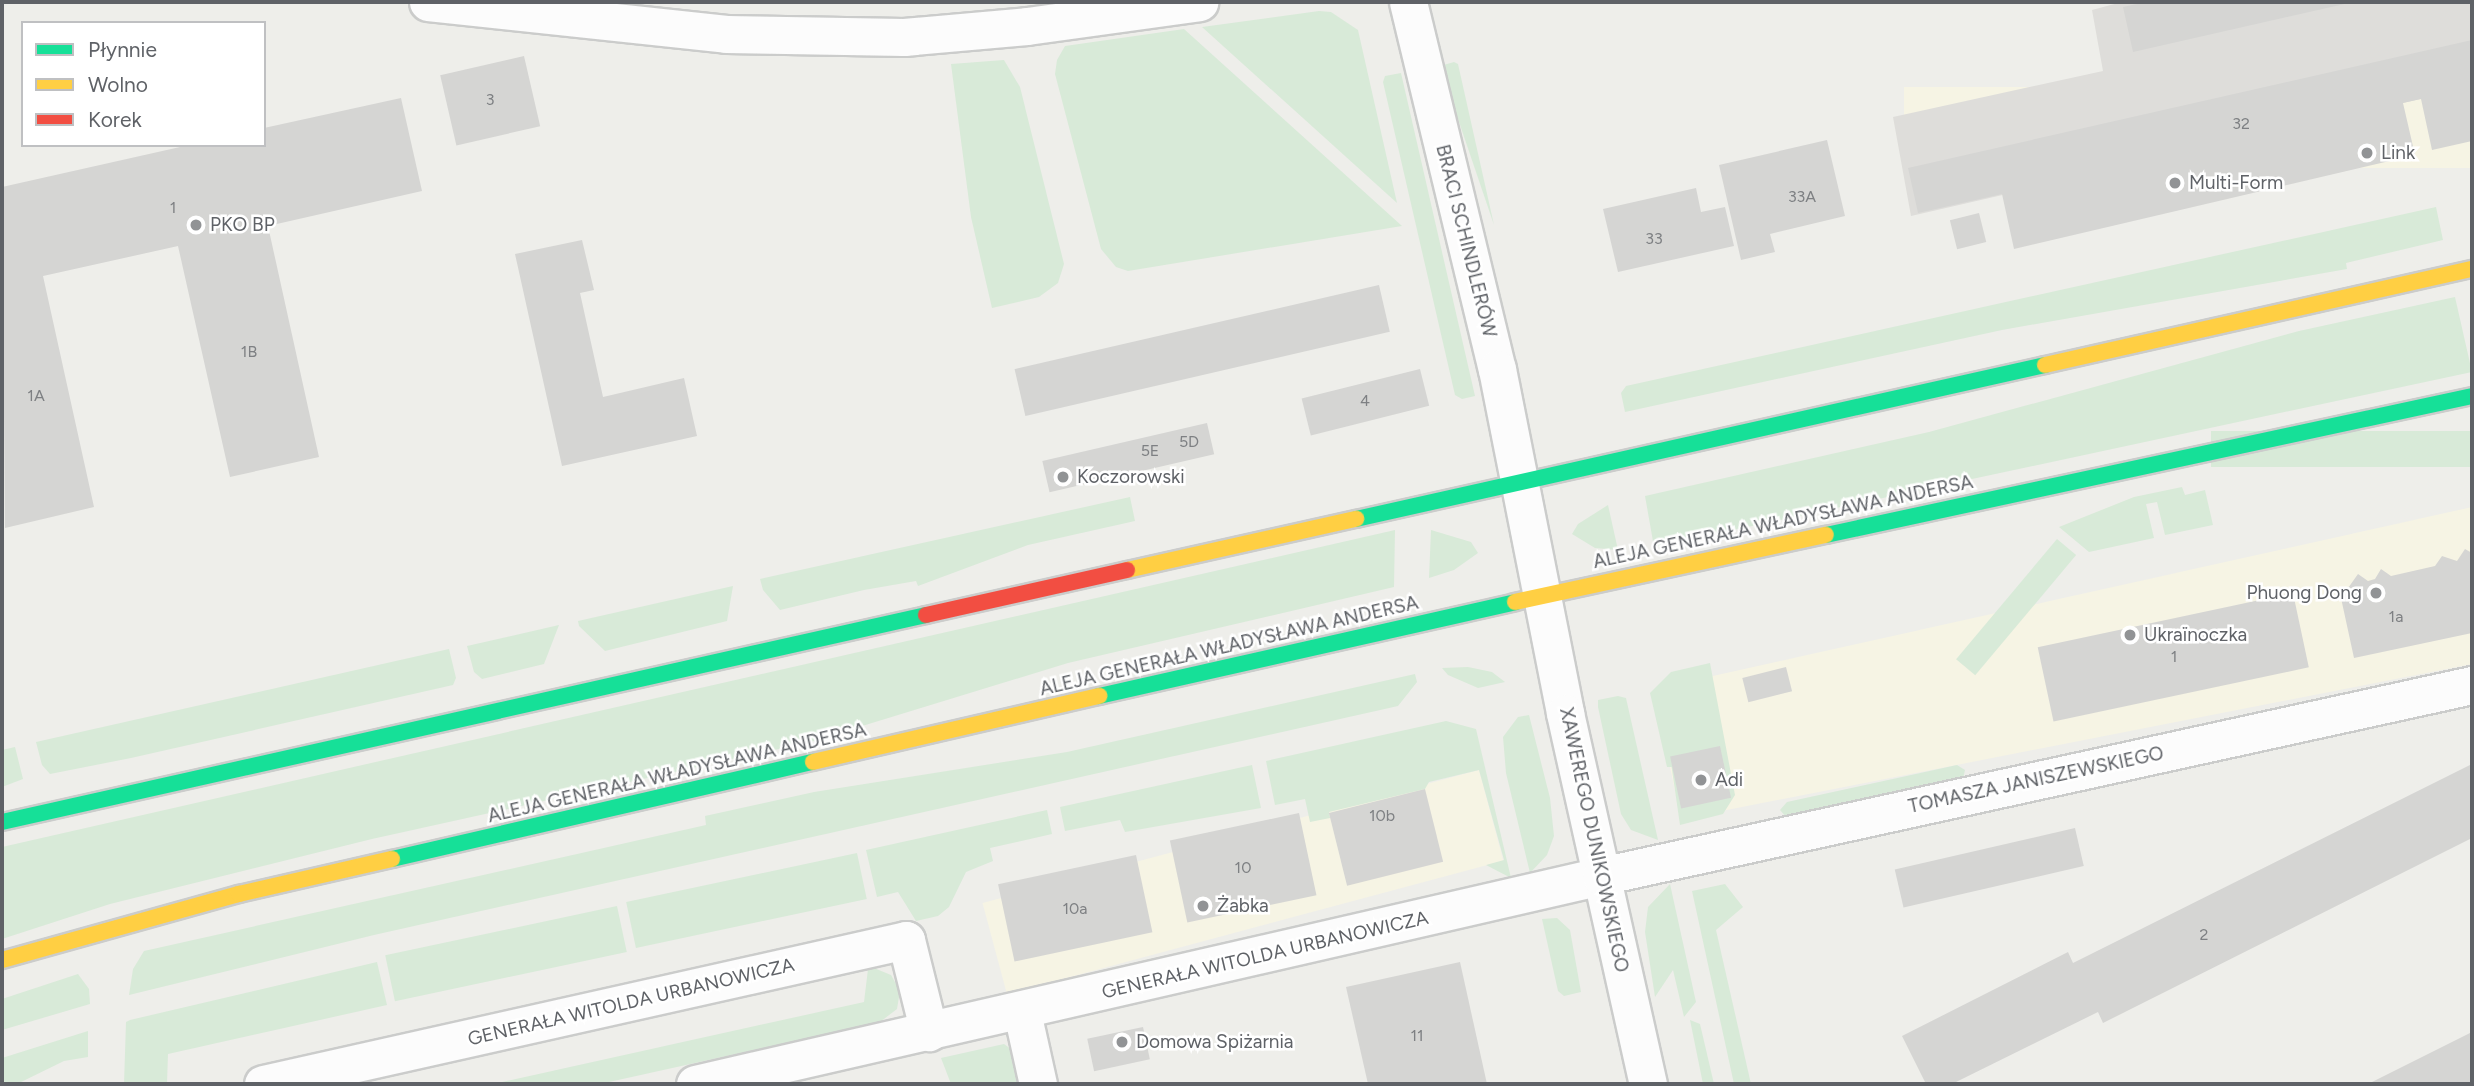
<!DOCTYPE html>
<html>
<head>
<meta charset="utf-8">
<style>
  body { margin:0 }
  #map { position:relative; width:2474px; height:1086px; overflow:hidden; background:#eeeeea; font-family:Figtree,sans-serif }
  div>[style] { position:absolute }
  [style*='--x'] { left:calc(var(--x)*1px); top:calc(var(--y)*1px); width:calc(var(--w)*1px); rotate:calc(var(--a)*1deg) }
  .commercial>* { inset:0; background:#f6f4e4; transform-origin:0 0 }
  .industrial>* { inset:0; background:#deddda }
  .green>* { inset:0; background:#d8ead8; transform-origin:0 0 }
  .building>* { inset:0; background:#d5d5d3; transform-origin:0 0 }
  .roads { filter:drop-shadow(2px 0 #cbcccb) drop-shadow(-2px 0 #cbcccb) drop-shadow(0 2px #cbcccb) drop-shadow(0 -2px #cbcccb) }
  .street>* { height:37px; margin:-18.5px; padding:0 18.5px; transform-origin:18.5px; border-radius:18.5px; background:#fcfcfc }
  .fast>* { height:16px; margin:-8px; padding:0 8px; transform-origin:8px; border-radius:8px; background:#16e098 }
  .slow>* { height:16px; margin:-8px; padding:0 8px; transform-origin:8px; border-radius:8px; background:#ffcf43 }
  .jam>* { height:16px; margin:-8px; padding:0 8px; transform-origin:8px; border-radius:8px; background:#f24e42 }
  .dots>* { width:19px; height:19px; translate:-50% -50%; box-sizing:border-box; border:4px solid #fff; border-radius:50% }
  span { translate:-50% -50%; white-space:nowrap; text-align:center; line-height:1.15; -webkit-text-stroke:5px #fff; paint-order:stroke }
  .number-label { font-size:16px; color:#7e8083 }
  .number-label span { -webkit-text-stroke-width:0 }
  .poi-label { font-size:19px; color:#5f6267 }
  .left { translate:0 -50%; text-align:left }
  .right { translate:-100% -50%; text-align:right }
  .street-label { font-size:19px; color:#5f6267 }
  .frame { position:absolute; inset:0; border:4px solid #5f6267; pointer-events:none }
  .legend { position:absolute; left:21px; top:21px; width:245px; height:126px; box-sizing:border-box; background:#fff; border:2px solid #bfc0c2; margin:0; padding:9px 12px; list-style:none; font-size:21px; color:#5f6267 }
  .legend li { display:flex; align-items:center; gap:14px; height:35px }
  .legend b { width:35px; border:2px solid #bfc0c2 }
</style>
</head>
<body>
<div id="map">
  <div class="commercial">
    <i style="left:2472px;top:87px;width:81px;height:568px;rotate:90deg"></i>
    <i style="clip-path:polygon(2472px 507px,2472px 664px,1681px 819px,1663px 734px,1708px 677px)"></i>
    <i style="left:1479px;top:770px;width:94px;height:514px;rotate:75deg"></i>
  </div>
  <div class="industrial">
    <i style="clip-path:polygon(2122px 2px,2472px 2px,2472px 87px,1911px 216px,1893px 117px,2103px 71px,2092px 10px)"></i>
  </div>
  <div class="green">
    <i style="clip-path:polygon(1319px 11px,1331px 12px,1358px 30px,1397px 203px,1202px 27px)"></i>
    <i style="clip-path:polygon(1184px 29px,1402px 226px,1128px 271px,1116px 267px,1101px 249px,1055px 74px,1057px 60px,1065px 46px)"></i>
    <i style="clip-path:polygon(1004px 60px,1020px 87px,1064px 264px,1058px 283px,1039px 297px,992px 308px,971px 217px,951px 64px)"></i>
    <i style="clip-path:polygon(1454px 62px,1458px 64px,1494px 225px,1440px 66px)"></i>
    <i style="clip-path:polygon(1401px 73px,1475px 396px,1462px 399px,1455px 395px,1383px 82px,1385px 76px)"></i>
    <i style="clip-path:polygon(2436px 207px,2443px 240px,2346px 263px,2347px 269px,2002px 330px,1625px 412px,1621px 393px,1626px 386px)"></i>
    <i style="clip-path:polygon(2455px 297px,2472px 372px,1654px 547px,1645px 496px,1929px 432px,2299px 331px)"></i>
    <i style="left:2472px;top:431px;width:36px;height:261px;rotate:90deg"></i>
    <i style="clip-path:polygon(2182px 487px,2185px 495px,2205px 490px,2213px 525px,2165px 535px,2157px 502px,2146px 504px,2154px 538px,2089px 552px,2059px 527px,2134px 497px)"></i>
    <i style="clip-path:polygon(1130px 497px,1135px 521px,1028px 545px,918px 586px,916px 581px,864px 590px,780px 610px,763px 590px,760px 579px)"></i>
    <i style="clip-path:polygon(1608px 505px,1618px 550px,1595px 548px,1572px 534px,1578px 524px)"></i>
    <i style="clip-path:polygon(1395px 530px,1394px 587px,1068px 663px,810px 742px,372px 839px,110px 904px,2px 939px,2px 847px)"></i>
    <i style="clip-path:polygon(1431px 530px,1471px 542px,1478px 553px,1454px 570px,1429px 578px)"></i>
    <i style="left:2057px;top:539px;width:25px;height:157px;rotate:40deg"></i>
    <i style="clip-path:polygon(733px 586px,727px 621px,605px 651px,579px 626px,578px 621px)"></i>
    <i style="clip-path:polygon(559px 625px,544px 664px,482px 679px,474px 672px,467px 646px)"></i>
    <i style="clip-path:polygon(449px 649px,456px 678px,453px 685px,131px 758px,50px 774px,42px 765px,36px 742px)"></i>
    <i style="clip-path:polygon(1710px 663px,1735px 795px,1723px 814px,1680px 825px,1670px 756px,1672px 767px,1667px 767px,1650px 693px,1671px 672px)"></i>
    <i style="clip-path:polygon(1468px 667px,1492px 672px,1505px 682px,1478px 688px,1448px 675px,1442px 668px)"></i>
    <i style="clip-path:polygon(1415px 674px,1417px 682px,1398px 706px,374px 935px,129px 995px,133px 969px,144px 951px,706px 825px,705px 816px,814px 792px,1067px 752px)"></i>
    <i style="clip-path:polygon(1618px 696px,1626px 698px,1658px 840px,1631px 830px,1621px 814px,1598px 707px,1598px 700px)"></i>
    <i style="clip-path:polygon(1529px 715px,1550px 798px,1554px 836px,1547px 855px,1530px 873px,1506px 773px,1503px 737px,1518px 717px)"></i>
    <i style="clip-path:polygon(1446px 721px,1476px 729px,1511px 878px,1486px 865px,1504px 860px,1479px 770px,1429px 782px,1425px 789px,1329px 812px,1330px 818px,1310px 822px,1305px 799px,1275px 805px,1266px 761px)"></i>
    <i style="clip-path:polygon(15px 747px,23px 779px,2px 787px,2px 750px)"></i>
    <i style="clip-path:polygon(1252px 765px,1261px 808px,1125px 832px,1120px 820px,1065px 831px,1060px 807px)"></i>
    <i style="clip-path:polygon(1957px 765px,1965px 770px,1963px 779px,1787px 818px,1780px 810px,1787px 802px)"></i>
    <i style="clip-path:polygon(1047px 810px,1052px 834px,990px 848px,993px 861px,966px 872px,949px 907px,938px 916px,916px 921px,898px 892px,877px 897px,866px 850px)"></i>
    <i style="left:857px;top:853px;width:47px;height:236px;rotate:78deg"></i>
    <i style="clip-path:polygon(1670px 884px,1696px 1002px,1684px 1017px,1673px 970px,1655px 997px,1645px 932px,1648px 907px)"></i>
    <i style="clip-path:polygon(1725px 884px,1743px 907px,1716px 930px,1751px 1084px,1734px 1084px,1692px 891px)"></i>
    <i style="left:617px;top:906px;width:47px;height:237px;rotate:78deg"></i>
    <i style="clip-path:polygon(1557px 918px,1570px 930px,1581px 992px,1564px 996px,1558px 991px,1542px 919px)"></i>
    <i style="clip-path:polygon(377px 962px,387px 1005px,168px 1054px,167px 1084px,124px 1084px,126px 1022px,130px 1020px)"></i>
    <i style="clip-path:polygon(874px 968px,891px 975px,900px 991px,897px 1009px,880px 1022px,600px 1084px,493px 1084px,864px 1002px,868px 969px)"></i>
    <i style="clip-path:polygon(78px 974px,89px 989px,90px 1004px,2px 1030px,2px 999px)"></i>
    <i style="clip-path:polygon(1690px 1020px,1700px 1024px,1714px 1084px,1703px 1084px)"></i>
    <i style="clip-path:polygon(88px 1031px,88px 1057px,64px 1061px,17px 1084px,2px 1084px,2px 1058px)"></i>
    <i style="clip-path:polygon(1004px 1044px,1015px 1052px,1028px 1084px,951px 1084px,941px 1058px)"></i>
  </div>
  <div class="building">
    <i style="clip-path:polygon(2146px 2px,2349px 2px,2349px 3px,2133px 52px,2123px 7px)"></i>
    <i style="clip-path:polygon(2472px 40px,2472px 141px,2432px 150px,2421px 99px,2403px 103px,2415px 155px,2014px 249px,2002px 194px,1918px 213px,1908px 168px)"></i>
    <i style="left:524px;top:56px;width:72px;height:86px;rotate:77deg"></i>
    <i style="clip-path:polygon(401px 98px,422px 191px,268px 226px,319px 457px,230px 477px,178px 246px,43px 276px,94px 507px,5px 528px,2px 187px,189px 145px,264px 145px,264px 128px)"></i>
    <i style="clip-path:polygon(1827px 140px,1845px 216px,1770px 234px,1775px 252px,1741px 260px,1719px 165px)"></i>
    <i style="clip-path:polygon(1696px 188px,1701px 212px,1725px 207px,1734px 246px,1618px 272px,1603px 209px)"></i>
    <i style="left:1979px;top:213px;width:30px;height:30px;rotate:76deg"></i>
    <i style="clip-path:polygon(582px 240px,594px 290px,580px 293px,603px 397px,684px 378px,697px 436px,562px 466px,515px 254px)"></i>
    <i style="left:1379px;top:285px;width:48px;height:374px;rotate:77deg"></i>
    <i style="left:1420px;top:369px;width:38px;height:122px;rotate:76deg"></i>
    <i style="left:1207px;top:423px;width:32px;height:169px;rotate:77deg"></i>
    <i style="clip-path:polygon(2465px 549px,2472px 553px,2472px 633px,2354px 658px,2341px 598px,2358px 574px,2368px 581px,2375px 579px,2381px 569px,2391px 576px,2435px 566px,2442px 556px,2457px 561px)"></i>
    <i style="left:2293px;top:593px;width:76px;height:261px;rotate:78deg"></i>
    <i style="left:1786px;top:667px;width:25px;height:45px;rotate:76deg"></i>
    <i style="left:1720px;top:746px;width:53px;height:51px;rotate:78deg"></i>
    <i style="clip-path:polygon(2472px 764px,2472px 838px,2103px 1023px,2098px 1012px,1952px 1084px,1926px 1084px,1902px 1036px,2068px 952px,2073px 963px)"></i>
    <i style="left:1425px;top:789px;width:75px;height:99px;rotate:76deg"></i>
    <i style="left:1299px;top:813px;width:84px;height:132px;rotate:78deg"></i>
    <i style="left:2075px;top:828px;width:39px;height:185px;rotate:77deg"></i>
    <i style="left:1136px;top:855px;width:79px;height:141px;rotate:78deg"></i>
    <i style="clip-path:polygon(1460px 962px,1487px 1084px,1368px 1084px,1346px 987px)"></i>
    <i style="left:1143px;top:1027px;width:33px;height:57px;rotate:78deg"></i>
    <i style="clip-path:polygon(2472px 1032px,2472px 1084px,2368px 1084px)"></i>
  </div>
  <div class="roads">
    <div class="street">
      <i style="--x:428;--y:2;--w:300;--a:6.1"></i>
      <i style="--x:726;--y:34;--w:178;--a:1"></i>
      <i style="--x:904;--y:37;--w:123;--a:-5.1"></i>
      <i style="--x:1027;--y:26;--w:174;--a:-7.9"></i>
      <i style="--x:1408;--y:2;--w:378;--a:76.4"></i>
      <i style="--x:1497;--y:369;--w:351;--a:78.8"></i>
      <i style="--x:1565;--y:713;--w:380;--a:77.4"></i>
      <i style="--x:1022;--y:1012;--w:74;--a:77.5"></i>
      <i style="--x:263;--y:1084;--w:659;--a:-12.62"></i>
      <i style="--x:906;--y:940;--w:95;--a:76"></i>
      <i style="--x:695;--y:1084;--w:930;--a:-12.93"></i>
      <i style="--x:1601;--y:876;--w:892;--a:-12.37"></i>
    </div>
    <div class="fast">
      <i style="--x:1356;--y:519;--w:706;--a:-12.6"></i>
      <i style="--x:1826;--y:535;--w:661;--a:-12.14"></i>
      <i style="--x:1099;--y:696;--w:426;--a:-12.7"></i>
      <i style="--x:2;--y:822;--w:947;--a:-12.63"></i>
      <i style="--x:392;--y:859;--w:432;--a:-13"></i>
    </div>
    <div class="slow">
      <i style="--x:2045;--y:365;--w:438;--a:-12.7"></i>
      <i style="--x:1127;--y:570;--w:235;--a:-12.6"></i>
      <i style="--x:1515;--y:602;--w:318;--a:-12.2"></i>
      <i style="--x:813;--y:762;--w:294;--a:-13"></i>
      <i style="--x:2;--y:960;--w:246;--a:-15.6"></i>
      <i style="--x:239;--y:894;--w:157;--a:-12.9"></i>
    </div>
    <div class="jam">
      <i style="--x:926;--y:615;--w:206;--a:-12.6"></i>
    </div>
  </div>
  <div class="dots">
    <i style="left:2367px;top:153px;background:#919395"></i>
    <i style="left:2175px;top:183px;background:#919395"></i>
    <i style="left:196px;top:225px;background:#919395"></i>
    <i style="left:1063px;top:477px;background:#919395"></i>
    <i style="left:2376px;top:593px;background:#919395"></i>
    <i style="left:2130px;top:635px;background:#919395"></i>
    <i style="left:1701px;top:780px;background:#919395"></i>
    <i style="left:1203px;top:906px;background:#919395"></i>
    <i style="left:1122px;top:1042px;background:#919395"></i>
  </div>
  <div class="number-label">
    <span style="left:490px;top:100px">3</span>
    <span style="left:2241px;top:124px">32</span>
    <span style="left:1802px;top:197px">33A</span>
    <span style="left:173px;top:208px">1</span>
    <span style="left:1654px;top:239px">33</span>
    <span style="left:249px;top:352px">1B</span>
    <span style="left:36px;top:396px">1A</span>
    <span style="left:1365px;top:401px">4</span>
    <span style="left:1189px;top:442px">5D</span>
    <span style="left:1150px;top:451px">5E</span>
    <span style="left:2396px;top:617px">1a</span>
    <span style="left:2174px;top:657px">1</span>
    <span style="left:1382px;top:816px">10b</span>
    <span style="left:1243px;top:868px">10</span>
    <span style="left:1075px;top:909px">10a</span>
    <span style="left:2204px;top:935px">2</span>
    <span style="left:1417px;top:1036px">11</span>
  </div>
  <div class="poi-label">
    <span class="left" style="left:2381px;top:153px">Link</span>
    <span class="left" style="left:2189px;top:183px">Multi-Form</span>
    <span class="left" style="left:210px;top:225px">PKO BP</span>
    <span class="left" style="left:1077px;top:477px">Koczorowski</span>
    <span class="right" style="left:2362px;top:593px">Phuong Dong</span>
    <span class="left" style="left:2144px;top:635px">Ukraïnoczka</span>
    <span class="left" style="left:1715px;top:780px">Adi</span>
    <span class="left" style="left:1217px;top:906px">Żabka</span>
    <span class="left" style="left:1136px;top:1042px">Domowa Spiżarnia</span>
  </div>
  <div class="street-label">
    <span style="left:1466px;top:241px;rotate:76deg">BRACI SCHINDLERÓW</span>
    <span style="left:1783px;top:522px;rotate:-12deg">ALEJA GENERAŁA WŁADYSŁAWA ANDERSA</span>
    <span style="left:1229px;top:646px;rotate:-13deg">ALEJA GENERAŁA WŁADYSŁAWA ANDERSA</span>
    <span style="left:677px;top:773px;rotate:-13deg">ALEJA GENERAŁA WŁADYSŁAWA ANDERSA</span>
    <span style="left:2036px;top:780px;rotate:-12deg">TOMASZA JANISZEWSKIEGO</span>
    <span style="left:1594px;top:840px;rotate:78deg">XAWEREGO DUNIKOWSKIEGO</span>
    <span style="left:1265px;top:955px;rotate:-13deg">GENERAŁA WITOLDA URBANOWICZA</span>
    <span style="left:631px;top:1002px;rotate:-13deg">GENERAŁA WITOLDA URBANOWICZA</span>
  </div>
  <div class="frame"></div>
  <ul class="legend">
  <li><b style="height:9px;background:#16e098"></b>Płynnie</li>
  <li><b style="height:9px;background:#ffcf43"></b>Wolno</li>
  <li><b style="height:9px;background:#f24e42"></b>Korek</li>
  </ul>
</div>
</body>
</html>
